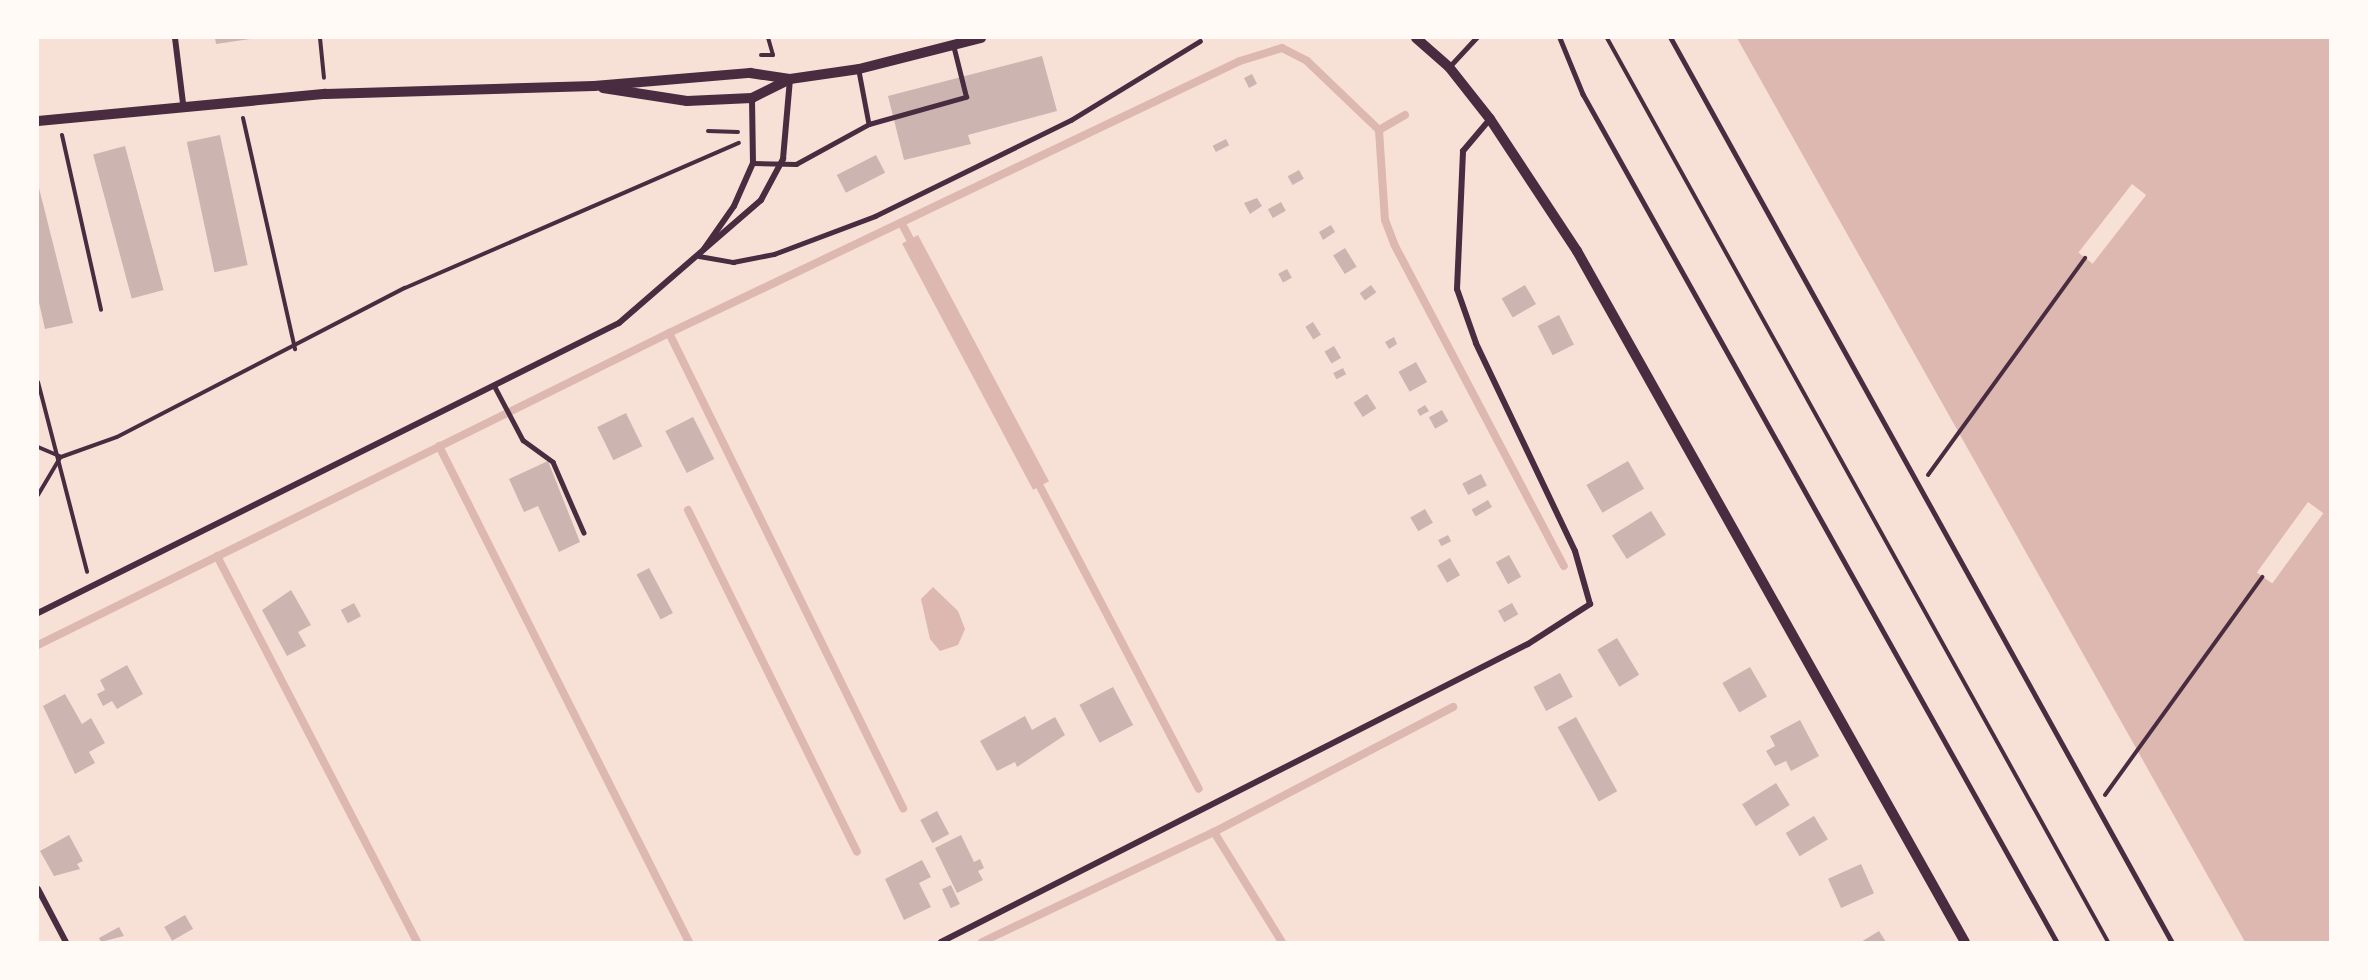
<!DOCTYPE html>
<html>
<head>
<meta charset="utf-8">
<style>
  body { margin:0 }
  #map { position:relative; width:2368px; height:980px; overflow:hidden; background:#f7e1d7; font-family:"Roboto Condensed",sans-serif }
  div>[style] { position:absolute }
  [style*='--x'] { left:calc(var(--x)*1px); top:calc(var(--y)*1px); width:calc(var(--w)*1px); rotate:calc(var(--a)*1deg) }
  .water>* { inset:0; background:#dcb8b0; transform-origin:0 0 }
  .pier>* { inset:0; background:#f7e1d7; transform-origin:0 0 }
  .stream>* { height:8px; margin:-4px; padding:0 4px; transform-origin:4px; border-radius:4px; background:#dcb8b0 }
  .building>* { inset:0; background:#ccb4b1; transform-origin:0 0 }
  .path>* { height:4px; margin:-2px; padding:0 2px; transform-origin:2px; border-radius:2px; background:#4a2c40 }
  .service>* { height:4.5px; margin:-2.25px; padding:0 2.25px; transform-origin:2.25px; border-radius:2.25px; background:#4a2c40 }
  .minor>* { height:6px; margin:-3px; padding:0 3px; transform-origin:3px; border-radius:3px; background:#4a2c40 }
  .tertiary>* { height:10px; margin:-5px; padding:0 5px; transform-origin:5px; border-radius:5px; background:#4a2c40 }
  span { translate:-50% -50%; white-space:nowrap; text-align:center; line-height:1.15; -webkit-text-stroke:4.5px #fffaf5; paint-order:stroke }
  .frame { position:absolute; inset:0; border:39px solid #fffaf5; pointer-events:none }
</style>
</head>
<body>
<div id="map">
  <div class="water">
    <i style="clip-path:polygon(1737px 38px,2330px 38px,2330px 942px,2245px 942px)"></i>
    <i style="left:918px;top:235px;width:279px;height:18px;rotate:62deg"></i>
    <i style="clip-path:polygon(933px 587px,958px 611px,965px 629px,958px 645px,940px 651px,930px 639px,921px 599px)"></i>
  </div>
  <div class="pier">
    <i style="left:2132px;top:184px;width:18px;height:87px;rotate:38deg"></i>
    <i style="left:2308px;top:502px;width:19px;height:87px;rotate:36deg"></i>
  </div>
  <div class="stream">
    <i style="--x:1379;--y:130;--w:90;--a:86.2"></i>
    <i style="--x:1385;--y:220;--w:26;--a:69"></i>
    <i style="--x:1394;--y:244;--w:364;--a:62.2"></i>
    <i style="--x:902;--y:224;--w:27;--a:62"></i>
    <i style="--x:669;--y:333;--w:530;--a:63.77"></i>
    <i style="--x:439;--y:446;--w:555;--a:63.25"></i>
    <i style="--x:1035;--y:477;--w:352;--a:62.3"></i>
    <i style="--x:688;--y:510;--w:381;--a:63.7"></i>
    <i style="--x:217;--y:556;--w:435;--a:62.6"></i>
    <i style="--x:38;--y:645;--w:704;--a:-26.31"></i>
    <i style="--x:669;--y:333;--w:632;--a:-25.47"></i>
    <i style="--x:1240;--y:61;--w:44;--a:-17.2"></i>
    <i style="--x:1282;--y:48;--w:28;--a:27"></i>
    <i style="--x:1307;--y:61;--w:100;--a:43.8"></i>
    <i style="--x:1379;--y:130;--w:30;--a:-30"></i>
    <i style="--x:1214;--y:832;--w:129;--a:58.3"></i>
    <i style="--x:982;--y:942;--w:257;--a:-25.4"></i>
    <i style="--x:1214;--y:832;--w:270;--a:-27.6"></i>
  </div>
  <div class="building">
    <i style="clip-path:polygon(215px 38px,249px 38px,250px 39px,216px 44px)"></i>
    <i style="clip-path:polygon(1042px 56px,1057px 111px,968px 135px,971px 144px,904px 160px,888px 96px)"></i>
    <i style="left:1252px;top:74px;width:11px;height:9px;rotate:63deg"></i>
    <i style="left:220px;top:135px;width:133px;height:34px;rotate:78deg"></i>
    <i style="left:1226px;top:139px;width:7px;height:15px;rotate:63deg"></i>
    <i style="left:125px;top:146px;width:149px;height:33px;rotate:75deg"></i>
    <i style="left:876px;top:155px;width:20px;height:44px;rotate:63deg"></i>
    <i style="left:1299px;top:170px;width:10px;height:13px;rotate:61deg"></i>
    <i style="clip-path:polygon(38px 184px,73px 323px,45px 329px,38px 298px)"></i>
    <i style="clip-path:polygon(1257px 198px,1262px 206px,1250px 214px,1244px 203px)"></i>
    <i style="left:1281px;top:202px;width:10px;height:15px;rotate:61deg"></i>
    <i style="clip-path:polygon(1331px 225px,1335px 232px,1323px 240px,1319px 232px)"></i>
    <i style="left:1345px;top:248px;width:22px;height:14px;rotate:58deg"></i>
    <i style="left:1287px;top:269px;width:10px;height:10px;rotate:61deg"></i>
    <i style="left:1371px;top:285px;width:9px;height:14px;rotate:54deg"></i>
    <i style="left:1525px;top:285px;width:22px;height:27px;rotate:60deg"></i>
    <i style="left:1559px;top:315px;width:33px;height:24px;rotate:63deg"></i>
    <i style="left:1313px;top:322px;width:15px;height:9px;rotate:58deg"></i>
    <i style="clip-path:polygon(1394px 337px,1397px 344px,1389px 349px,1385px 342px)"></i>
    <i style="left:1334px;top:346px;width:14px;height:11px;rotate:60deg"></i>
    <i style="left:1416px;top:362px;width:23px;height:20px;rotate:61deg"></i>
    <i style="left:1343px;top:368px;width:7px;height:11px;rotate:63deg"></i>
    <i style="left:1367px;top:394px;width:17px;height:16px;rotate:57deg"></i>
    <i style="clip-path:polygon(1425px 405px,1429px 411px,1420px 416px,1417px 410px)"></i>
    <i style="left:1442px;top:410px;width:13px;height:15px;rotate:61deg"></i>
    <i style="left:626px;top:413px;width:37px;height:32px;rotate:64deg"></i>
    <i style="left:693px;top:417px;width:47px;height:31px;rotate:63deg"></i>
    <i style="clip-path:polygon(548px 461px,580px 542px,559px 552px,538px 506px,524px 512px,509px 479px)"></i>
    <i style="left:1628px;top:461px;width:32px;height:48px;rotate:60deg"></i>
    <i style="left:1481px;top:474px;width:13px;height:21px;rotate:63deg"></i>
    <i style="left:1488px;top:500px;width:8px;height:19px;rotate:60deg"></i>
    <i style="left:1425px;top:509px;width:16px;height:17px;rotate:60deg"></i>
    <i style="left:1651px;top:511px;width:28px;height:46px;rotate:58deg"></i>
    <i style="left:1448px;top:535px;width:7px;height:11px;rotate:63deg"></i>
    <i style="left:1509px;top:555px;width:25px;height:15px;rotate:61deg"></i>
    <i style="left:1450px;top:558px;width:20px;height:15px;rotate:60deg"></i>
    <i style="left:649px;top:568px;width:51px;height:14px;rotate:62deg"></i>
    <i style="clip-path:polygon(291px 590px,311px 625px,298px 632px,306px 646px,287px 656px,262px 610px)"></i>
    <i style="left:354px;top:603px;width:15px;height:15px;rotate:62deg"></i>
    <i style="left:1512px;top:603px;width:13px;height:16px;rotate:61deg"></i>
    <i style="left:1617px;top:638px;width:43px;height:23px;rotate:59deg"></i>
    <i style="clip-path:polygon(127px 665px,143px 694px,117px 709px,112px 701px,103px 706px,97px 694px,105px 690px,100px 680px)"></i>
    <i style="left:1750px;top:667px;width:34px;height:32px;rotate:60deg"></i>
    <i style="left:1560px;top:673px;width:27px;height:30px;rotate:62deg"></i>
    <i style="left:1113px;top:687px;width:43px;height:38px;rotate:62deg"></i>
    <i style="clip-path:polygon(65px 694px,82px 724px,91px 718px,105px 743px,89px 752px,95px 763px,75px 774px,43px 706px)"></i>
    <i style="clip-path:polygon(1025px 716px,1032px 730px,1055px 717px,1065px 735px,1017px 767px,1015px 762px,997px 771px,980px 741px)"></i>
    <i style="left:1576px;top:717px;width:85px;height:21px;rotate:61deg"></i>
    <i style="clip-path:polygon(1800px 720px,1819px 756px,1791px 771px,1786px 761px,1775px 766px,1766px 751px,1775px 746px,1770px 736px)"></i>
    <i style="left:1776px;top:783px;width:26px;height:40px;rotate:58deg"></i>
    <i style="left:937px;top:811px;width:26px;height:19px;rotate:62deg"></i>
    <i style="left:1814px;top:816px;width:27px;height:33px;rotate:59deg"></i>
    <i style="clip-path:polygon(69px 835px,83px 861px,77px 864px,80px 869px,54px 876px,40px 851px)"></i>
    <i style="clip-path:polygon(961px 835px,974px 862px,980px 859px,984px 868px,978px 871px,983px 880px,957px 893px,935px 848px)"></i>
    <i style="clip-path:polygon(922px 860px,931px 877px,919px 883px,931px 907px,904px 920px,885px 879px)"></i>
    <i style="left:1861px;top:864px;width:32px;height:36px;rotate:66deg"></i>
    <i style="left:951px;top:885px;width:21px;height:10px;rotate:65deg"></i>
    <i style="left:185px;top:915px;width:16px;height:24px;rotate:60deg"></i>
    <i style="clip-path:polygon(119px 927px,124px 936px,101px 942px,99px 938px)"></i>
    <i style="clip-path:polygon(1879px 931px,1886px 942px,1861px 942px)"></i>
  </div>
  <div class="path">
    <i style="--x:320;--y:38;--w:40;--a:84.3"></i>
    <i style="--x:1607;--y:38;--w:1034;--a:61"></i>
    <i style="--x:761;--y:55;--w:12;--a:0"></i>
    <i style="--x:773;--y:55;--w:18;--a:-106"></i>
    <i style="--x:243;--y:118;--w:237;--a:77.3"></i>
    <i style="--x:708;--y:131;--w:30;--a:2"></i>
    <i style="--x:62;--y:135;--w:179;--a:77.4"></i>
    <i style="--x:38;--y:382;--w:196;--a:75.5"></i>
    <i style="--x:38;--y:447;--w:25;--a:23"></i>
    <i style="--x:61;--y:457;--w:59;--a:-19.7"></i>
    <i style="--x:117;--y:437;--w:324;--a:-27.4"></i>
    <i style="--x:405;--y:288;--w:364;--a:-23.5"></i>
    <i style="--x:1928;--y:475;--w:268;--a:-54.1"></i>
    <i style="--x:38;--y:495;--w:43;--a:-59.3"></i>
    <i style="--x:2105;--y:795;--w:269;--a:-54.2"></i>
  </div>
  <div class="service">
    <i style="--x:1560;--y:38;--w:61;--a:67.7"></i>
    <i style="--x:1583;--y:94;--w:971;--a:60.8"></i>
    <i style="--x:1671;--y:38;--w:1034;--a:61"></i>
    <i style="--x:1449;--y:67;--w:40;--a:-47"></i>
    <i style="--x:859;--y:71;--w:54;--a:79.3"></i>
    <i style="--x:753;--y:163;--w:43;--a:1.3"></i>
    <i style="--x:796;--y:164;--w:83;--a:-28.7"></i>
    <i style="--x:869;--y:124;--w:101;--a:-15.6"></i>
    <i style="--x:966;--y:97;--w:54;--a:-104"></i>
    <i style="--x:699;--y:256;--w:35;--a:10"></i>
    <i style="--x:733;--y:262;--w:42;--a:-11"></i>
    <i style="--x:774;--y:254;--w:108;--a:-20.6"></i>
    <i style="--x:875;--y:216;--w:218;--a:-26.1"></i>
    <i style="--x:1071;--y:120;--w:151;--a:-31.5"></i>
    <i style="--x:495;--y:387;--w:60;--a:62.2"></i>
    <i style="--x:523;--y:440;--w:37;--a:36"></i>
    <i style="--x:553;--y:462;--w:77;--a:66.4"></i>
  </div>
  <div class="minor">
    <i style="--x:175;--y:38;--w:65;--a:83"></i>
    <i style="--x:704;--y:249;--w:52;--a:-55.1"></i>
    <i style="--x:734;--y:206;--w:47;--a:-66.2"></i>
    <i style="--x:753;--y:163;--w:65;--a:-90.9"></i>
    <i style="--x:38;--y:613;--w:649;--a:-26.53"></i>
    <i style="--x:619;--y:323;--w:188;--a:-40.9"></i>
    <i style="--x:761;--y:200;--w:47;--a:-61.8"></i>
    <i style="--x:783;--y:159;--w:80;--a:-85"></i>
    <i style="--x:38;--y:889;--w:60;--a:62.2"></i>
    <i style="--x:941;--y:942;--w:658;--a:-26.92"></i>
    <i style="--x:1528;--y:644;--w:74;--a:-32.8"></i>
    <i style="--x:1590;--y:604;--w:55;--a:-105.8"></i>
    <i style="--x:1575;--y:551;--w:230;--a:-115.5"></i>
    <i style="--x:1476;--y:343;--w:57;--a:-109.4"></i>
    <i style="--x:1457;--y:289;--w:138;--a:-87.5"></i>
    <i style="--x:1463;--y:151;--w:42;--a:-49.8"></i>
  </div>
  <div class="tertiary">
    <i style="--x:1416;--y:38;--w:44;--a:41.3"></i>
    <i style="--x:1449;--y:67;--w:66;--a:51.7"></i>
    <i style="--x:1490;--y:119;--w:158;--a:56.6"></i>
    <i style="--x:1577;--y:251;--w:792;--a:60.69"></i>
    <i style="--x:603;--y:88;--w:85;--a:8.8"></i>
    <i style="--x:687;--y:101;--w:65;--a:-2.6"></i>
    <i style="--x:752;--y:98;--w:42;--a:-26.6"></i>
    <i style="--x:38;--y:121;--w:289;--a:-5.4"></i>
    <i style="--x:326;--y:94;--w:268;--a:-1.7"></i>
    <i style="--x:594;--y:86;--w:157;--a:-4.8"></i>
    <i style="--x:750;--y:73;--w:40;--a:8.5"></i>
    <i style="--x:790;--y:79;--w:70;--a:-8.2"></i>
    <i style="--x:859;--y:69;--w:126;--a:-14.3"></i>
  </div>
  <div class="frame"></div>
</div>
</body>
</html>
